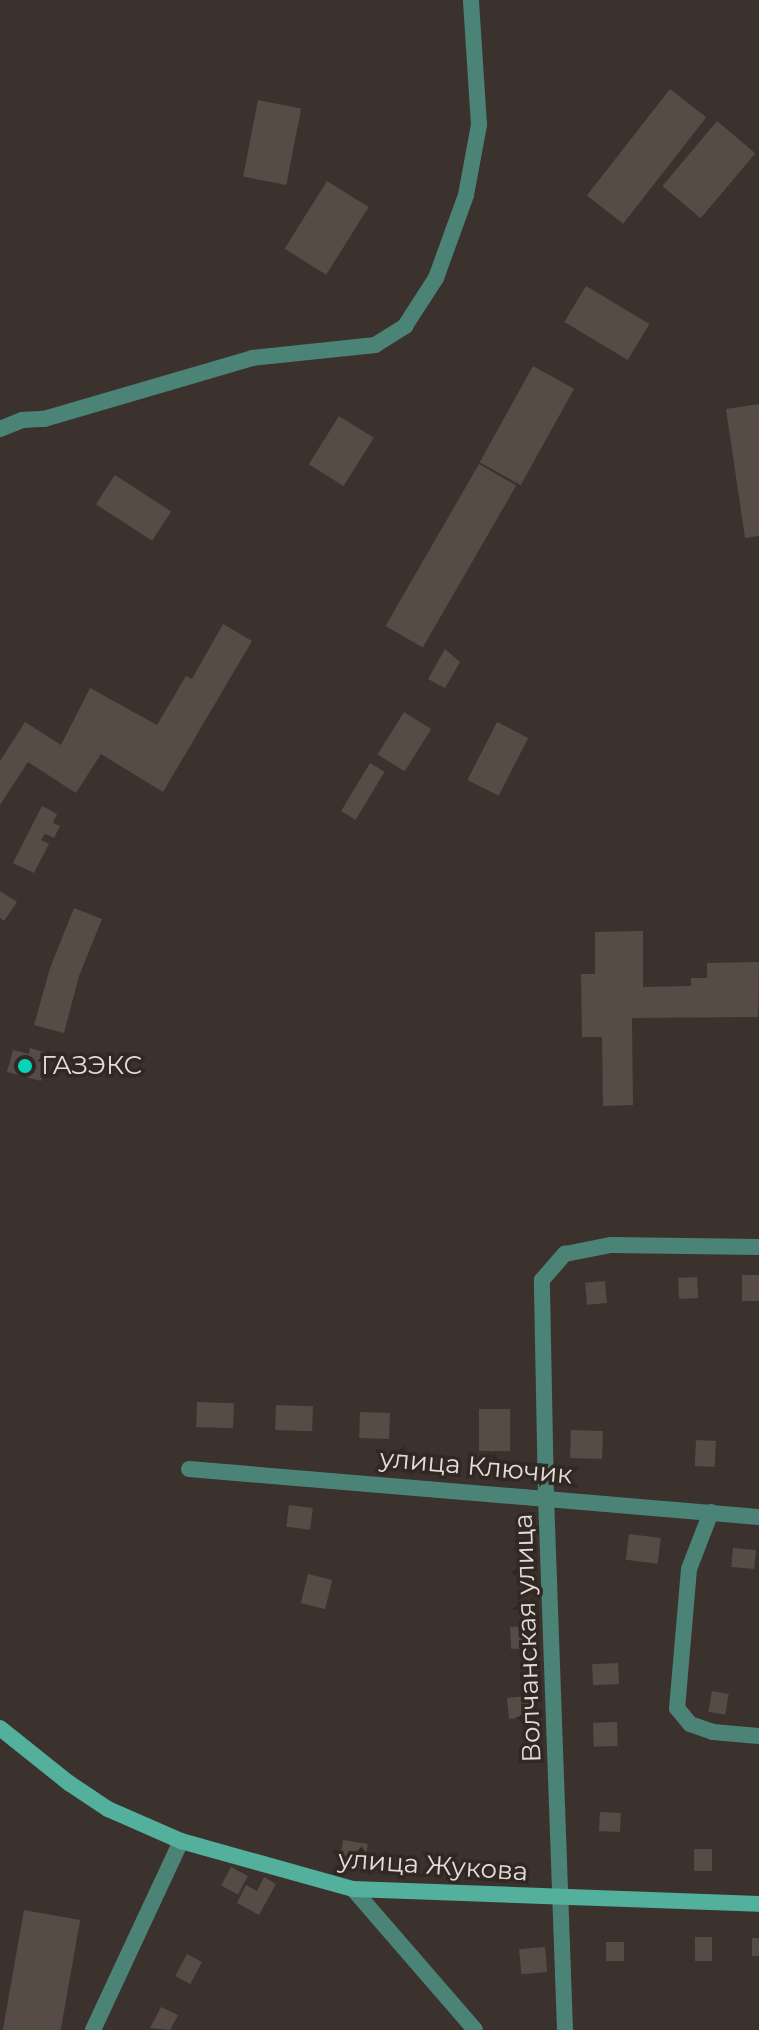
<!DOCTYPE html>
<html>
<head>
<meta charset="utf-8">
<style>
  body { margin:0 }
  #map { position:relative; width:759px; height:2030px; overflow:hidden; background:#3c322d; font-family:Montserrat,sans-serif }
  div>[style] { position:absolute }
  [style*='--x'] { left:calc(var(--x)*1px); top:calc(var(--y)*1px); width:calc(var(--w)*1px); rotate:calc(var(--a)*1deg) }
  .building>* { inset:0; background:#564b45; transform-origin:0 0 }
  .minor>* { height:16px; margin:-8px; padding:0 8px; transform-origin:8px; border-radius:8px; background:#4c8377 }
  .secondary>* { height:16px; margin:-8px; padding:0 8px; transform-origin:8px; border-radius:8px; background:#52b09c }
  .dots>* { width:22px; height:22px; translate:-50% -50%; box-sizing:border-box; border:4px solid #322823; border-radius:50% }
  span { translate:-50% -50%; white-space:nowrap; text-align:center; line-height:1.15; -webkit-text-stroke:7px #322823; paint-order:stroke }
  .poi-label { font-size:26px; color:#e3dcd8 }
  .left { translate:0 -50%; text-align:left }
  .street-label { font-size:26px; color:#e3dcd8 }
</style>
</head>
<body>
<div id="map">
  <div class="building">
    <i style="left:670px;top:89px;width:46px;height:135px;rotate:38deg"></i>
    <i style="left:258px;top:100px;width:44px;height:78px;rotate:11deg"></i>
    <i style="left:717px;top:121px;width:50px;height:85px;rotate:40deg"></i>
    <i style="left:327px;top:181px;width:49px;height:80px;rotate:32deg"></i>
    <i style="left:586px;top:286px;width:74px;height:42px;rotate:31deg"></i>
    <i style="left:533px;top:366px;width:47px;height:110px;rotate:29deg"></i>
    <i style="clip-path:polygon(759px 404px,759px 536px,745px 538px,726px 409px)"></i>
    <i style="left:339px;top:416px;width:41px;height:57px;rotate:32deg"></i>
    <i style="left:479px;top:464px;width:43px;height:187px;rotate:30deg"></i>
    <i style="left:115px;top:475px;width:67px;height:35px;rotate:33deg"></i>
    <i style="clip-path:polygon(223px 624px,252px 641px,163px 792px,101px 754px,76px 793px,28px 762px,0 805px,0 761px,25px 722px,61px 745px,90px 688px,157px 725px,186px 676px,192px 679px)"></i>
    <i style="clip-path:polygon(445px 649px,460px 662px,445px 688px,428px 679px)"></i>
    <i style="left:404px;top:712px;width:32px;height:50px;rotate:32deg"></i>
    <i style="left:497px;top:722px;width:35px;height:65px;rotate:27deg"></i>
    <i style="left:370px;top:763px;width:17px;height:56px;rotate:31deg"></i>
    <i style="clip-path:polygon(42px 806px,57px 814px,53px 823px,60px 826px,54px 838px,45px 834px,41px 840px,49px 844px,34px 873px,13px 863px)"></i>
    <i style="clip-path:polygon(0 891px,17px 902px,4px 921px,0 918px)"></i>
    <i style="clip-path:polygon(74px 908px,102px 919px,79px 976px,64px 1033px,34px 1025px,50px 968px)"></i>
    <i style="clip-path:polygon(643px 931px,643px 987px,691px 986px,691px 978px,707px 978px,707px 963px,759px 962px,758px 1017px,632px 1018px,633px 1105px,603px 1106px,602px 1037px,582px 1037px,581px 974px,595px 974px,595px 932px)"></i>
    <i style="clip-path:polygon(30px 1048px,48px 1053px,41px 1081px,7px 1072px,13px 1050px,29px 1054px)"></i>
    <i style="left:759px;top:1275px;width:26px;height:17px;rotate:90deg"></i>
    <i style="left:697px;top:1277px;width:21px;height:19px;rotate:87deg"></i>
    <i style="left:605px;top:1281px;width:22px;height:20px;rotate:85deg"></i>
    <i style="left:197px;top:1402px;width:37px;height:25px;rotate:2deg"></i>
    <i style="left:276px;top:1405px;width:37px;height:25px;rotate:2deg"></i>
    <i style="left:479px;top:1409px;width:31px;height:42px"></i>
    <i style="left:360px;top:1412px;width:30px;height:26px;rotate:2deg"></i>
    <i style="left:571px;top:1430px;width:32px;height:28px;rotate:2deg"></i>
    <i style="left:696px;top:1440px;width:20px;height:26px;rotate:3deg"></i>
    <i style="left:289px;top:1505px;width:24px;height:22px;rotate:7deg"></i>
    <i style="left:629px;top:1534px;width:32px;height:26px;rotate:7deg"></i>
    <i style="left:733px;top:1548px;width:23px;height:19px;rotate:5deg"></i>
    <i style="left:308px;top:1574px;width:25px;height:30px;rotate:14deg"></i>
    <i style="left:531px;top:1626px;width:22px;height:21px;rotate:87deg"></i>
    <i style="left:618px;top:1663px;width:21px;height:26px;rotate:87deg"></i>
    <i style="left:712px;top:1691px;width:17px;height:21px;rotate:10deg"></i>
    <i style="left:529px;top:1696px;width:21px;height:22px;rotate:85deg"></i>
    <i style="left:617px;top:1722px;width:24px;height:24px;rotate:88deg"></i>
    <i style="left:600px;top:1812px;width:21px;height:19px;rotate:3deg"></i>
    <i style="left:343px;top:1840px;width:25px;height:25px;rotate:9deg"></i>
    <i style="left:712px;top:1849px;width:22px;height:18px;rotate:90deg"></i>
    <i style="left:231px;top:1867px;width:19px;height:21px;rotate:28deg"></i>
    <i style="clip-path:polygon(264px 1877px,276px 1884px,259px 1915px,237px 1903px,246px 1885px,257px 1891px)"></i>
    <i style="left:24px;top:1910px;width:57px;height:122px;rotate:10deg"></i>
    <i style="left:695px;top:1937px;width:17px;height:24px"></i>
    <i style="left:752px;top:1938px;width:7px;height:18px"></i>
    <i style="left:606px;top:1942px;width:18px;height:19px"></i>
    <i style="left:545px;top:1947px;width:25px;height:26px;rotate:85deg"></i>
    <i style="left:187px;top:1954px;width:17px;height:25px;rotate:28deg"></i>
    <i style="clip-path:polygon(161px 2007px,178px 2015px,170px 2030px,150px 2028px)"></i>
  </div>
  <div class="minor">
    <i style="--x:0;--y:429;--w:24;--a:-22"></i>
    <i style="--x:22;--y:420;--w:22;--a:-3"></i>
    <i style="--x:44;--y:419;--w:217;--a:-16.3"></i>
    <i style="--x:252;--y:358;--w:124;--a:-6"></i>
    <i style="--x:375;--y:345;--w:36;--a:-32"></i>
    <i style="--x:405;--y:326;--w:57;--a:-57.1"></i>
    <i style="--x:436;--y:278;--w:88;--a:-70.1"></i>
    <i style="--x:466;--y:195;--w:71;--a:-79.5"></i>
    <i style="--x:479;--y:125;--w:125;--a:-93.7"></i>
    <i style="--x:189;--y:1469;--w:572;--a:4.81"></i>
    <i style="--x:711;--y:1512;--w:61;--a:111.1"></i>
    <i style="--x:689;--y:1569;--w:140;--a:94.9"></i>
    <i style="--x:677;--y:1708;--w:21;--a:51"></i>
    <i style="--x:690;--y:1724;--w:24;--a:19"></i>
    <i style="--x:713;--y:1732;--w:46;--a:5"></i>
    <i style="--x:353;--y:1889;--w:186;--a:49.1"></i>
    <i style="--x:93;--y:2030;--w:208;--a:-65"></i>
    <i style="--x:565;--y:2030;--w:533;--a:-92.04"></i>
    <i style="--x:546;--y:1497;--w:217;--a:-91.1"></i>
    <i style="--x:542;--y:1280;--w:35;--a:-49"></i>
    <i style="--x:565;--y:1254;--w:47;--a:-11.1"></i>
    <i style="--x:611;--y:1245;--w:148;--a:0.8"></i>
  </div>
  <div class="secondary">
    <i style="--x:0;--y:1728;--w:88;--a:38.6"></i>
    <i style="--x:69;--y:1783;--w:47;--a:33.7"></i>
    <i style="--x:108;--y:1809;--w:80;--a:23.7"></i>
    <i style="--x:181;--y:1841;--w:179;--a:15.6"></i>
    <i style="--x:353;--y:1889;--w:406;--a:2.1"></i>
  </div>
  <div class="dots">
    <i style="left:25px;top:1066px;background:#03d5b6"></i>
  </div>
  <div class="poi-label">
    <span class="left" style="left:41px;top:1066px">ГАЗЭКС</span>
  </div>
  <div class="street-label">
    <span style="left:476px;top:1467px;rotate:5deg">улица Ключик</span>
    <span style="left:528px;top:1638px;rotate:-92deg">Волчанская улица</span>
    <span style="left:433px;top:1866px;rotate:4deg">улица Жукова</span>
  </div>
</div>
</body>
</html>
